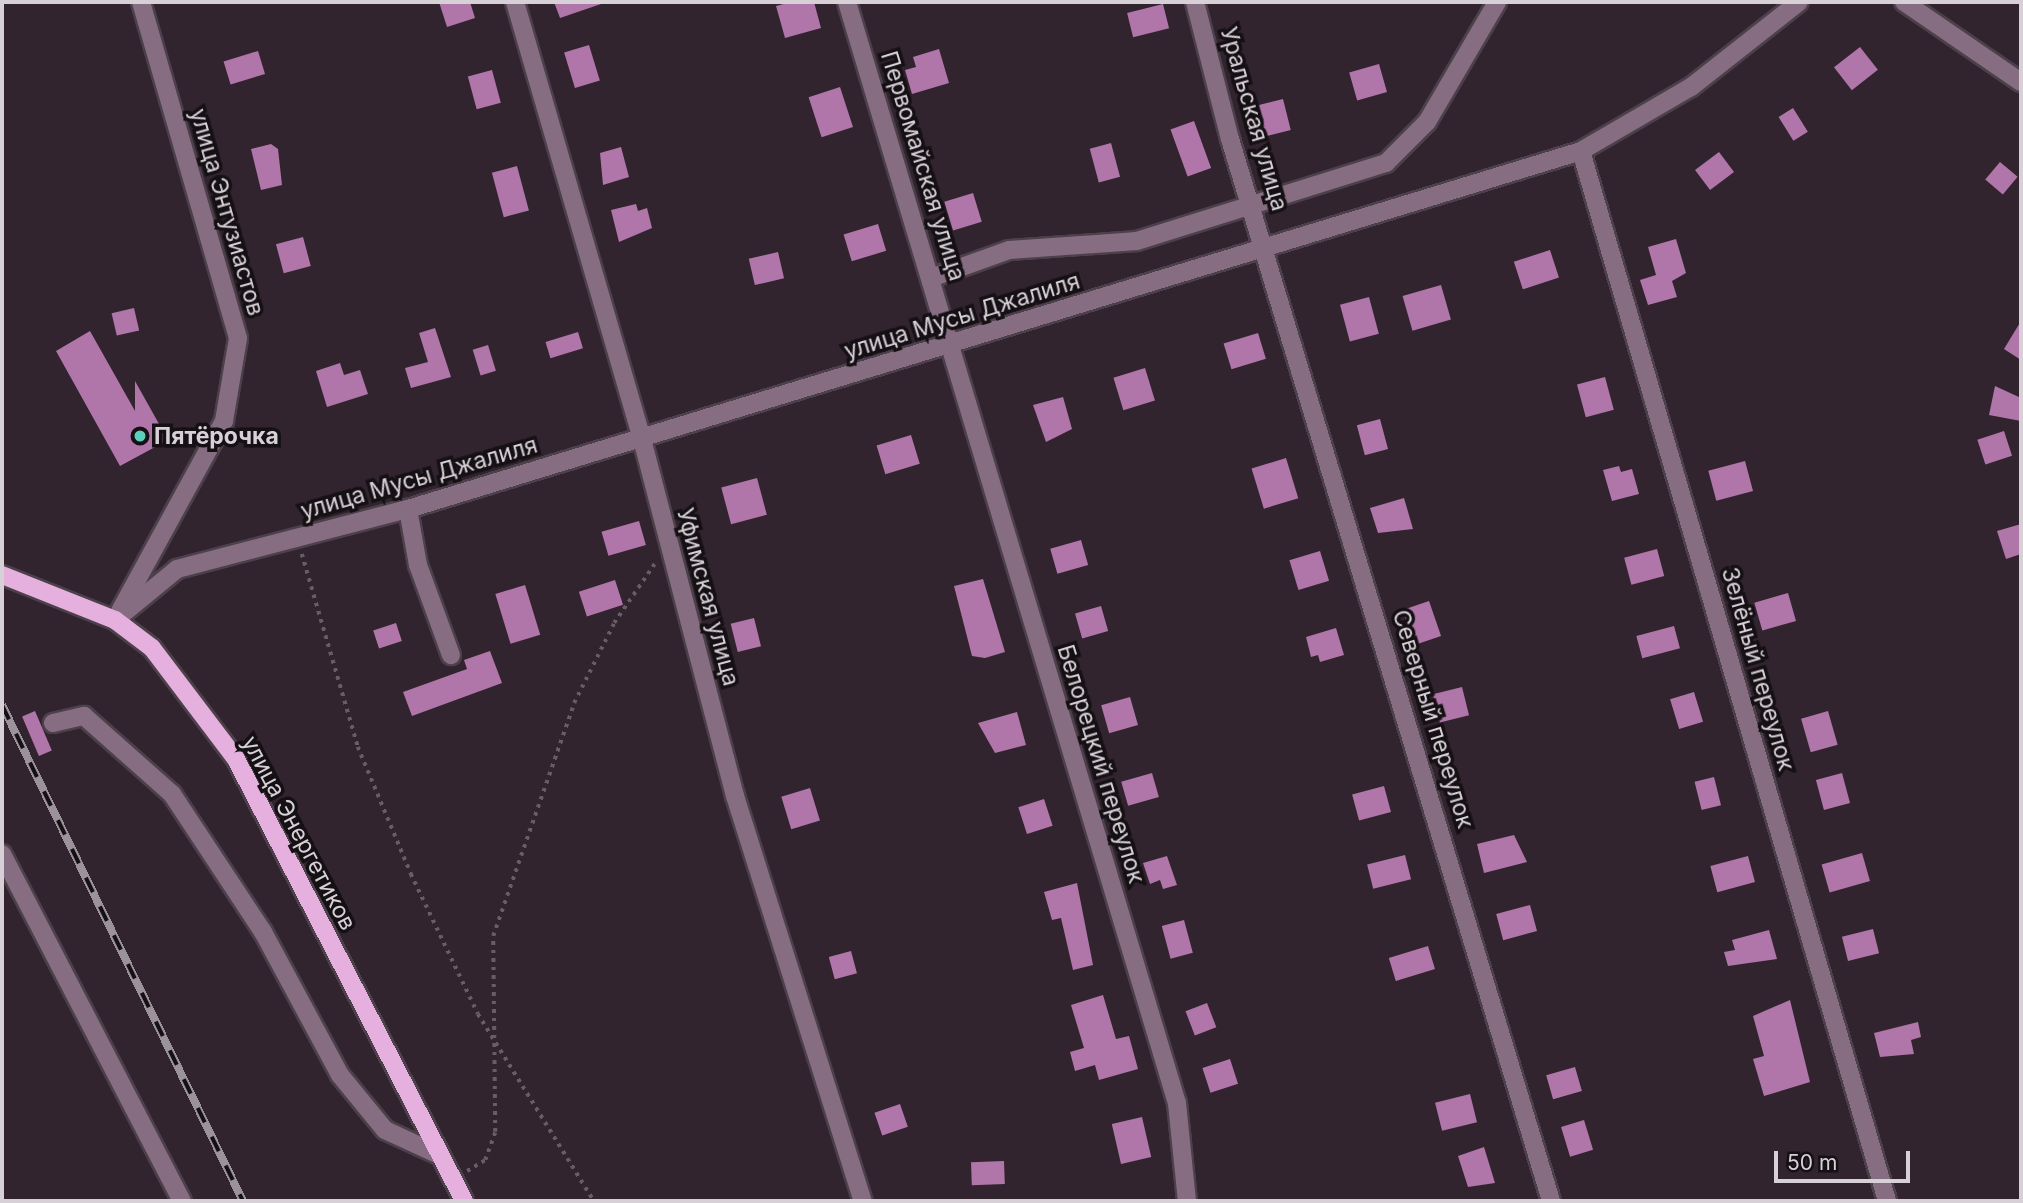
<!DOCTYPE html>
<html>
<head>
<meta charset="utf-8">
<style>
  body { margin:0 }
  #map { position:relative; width:2023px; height:1203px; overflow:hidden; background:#31242f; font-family:Inter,sans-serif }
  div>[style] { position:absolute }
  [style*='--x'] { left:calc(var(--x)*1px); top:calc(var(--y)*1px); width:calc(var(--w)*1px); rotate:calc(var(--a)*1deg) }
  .building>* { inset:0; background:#b176a9; transform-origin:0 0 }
  .path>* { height:3.5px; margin-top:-1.75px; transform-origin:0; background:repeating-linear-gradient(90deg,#685c66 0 3.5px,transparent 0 8.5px) }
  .roads { filter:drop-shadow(2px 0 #4c404a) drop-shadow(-2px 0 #4c404a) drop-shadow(0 2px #4c404a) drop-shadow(0 -2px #4c404a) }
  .minor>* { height:18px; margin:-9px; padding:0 9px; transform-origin:9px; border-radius:9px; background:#866d82 }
  .major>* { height:18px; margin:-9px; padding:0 9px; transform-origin:9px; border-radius:9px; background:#e5b0dd }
  .rail>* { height:8px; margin-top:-4px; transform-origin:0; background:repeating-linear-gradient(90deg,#151014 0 16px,#9c929b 0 32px); box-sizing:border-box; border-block:2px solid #9c929b }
  .dots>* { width:19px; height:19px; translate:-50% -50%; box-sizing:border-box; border:4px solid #151014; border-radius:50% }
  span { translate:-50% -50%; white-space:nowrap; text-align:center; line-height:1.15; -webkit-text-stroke:7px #151014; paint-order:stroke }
  .street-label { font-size:23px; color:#d8d0d7 }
  .poi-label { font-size:23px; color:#d8d0d7; font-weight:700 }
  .left { translate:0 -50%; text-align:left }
  .frame { position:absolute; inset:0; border:4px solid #d8d0d7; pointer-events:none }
  .scale { position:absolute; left:1774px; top:1151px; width:136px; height:32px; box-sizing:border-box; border:4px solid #d8d0d7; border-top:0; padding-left:9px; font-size:21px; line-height:24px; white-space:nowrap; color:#d8d0d7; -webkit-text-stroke:5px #151014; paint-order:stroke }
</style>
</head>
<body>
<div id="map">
  <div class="building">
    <i style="clip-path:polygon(439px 2px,470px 2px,475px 18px,447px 27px)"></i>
    <i style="clip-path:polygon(554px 2px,600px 2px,601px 4px,560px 18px)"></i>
    <i style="clip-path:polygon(791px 2px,814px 2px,821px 28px,785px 38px,776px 6px)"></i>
    <i style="left:1163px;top:4px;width:25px;height:37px;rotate:76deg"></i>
    <i style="left:589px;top:45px;width:37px;height:26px;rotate:73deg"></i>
    <i style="left:1860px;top:47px;width:29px;height:33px;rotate:52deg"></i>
    <i style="clip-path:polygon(939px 49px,949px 83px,912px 94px,905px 70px,916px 67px,913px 57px)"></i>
    <i style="left:258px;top:51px;width:24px;height:36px;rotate:73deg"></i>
    <i style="left:1379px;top:64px;width:29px;height:31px;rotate:74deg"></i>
    <i style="left:492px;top:70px;width:34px;height:25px;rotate:75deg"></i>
    <i style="left:840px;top:87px;width:42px;height:33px;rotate:72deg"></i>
    <i style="left:1283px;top:99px;width:32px;height:32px;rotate:76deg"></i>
    <i style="left:1793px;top:108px;width:28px;height:17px;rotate:58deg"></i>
    <i style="left:1194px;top:121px;width:50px;height:25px;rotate:70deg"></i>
    <i style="left:1111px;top:143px;width:35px;height:22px;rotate:75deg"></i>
    <i style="clip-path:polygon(271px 144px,278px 149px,282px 185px,261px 190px,251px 149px)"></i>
    <i style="clip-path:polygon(621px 147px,629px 177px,603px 185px,600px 153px)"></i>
    <i style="left:1719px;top:152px;width:25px;height:30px;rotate:53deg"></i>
    <i style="left:2000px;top:162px;width:23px;height:23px;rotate:40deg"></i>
    <i style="left:517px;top:166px;width:46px;height:26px;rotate:75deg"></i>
    <i style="left:973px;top:193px;width:30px;height:30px;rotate:73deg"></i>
    <i style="clip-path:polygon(636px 204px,638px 211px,647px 208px,652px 228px,619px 242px,611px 210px)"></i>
    <i style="left:878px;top:224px;width:28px;height:36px;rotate:73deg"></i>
    <i style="left:303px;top:237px;width:30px;height:28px;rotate:75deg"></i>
    <i style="clip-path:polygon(1676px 239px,1686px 273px,1672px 281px,1677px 297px,1648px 305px,1640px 280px,1656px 275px,1648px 247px)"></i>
    <i style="left:1550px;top:250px;width:29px;height:38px;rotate:72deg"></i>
    <i style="left:778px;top:252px;width:27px;height:30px;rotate:77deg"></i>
    <i style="left:1441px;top:285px;width:36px;height:40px;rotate:74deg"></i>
    <i style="left:1369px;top:297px;width:38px;height:30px;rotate:75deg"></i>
    <i style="left:134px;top:308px;width:23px;height:23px;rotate:77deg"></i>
    <i style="clip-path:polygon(2021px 321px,2021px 360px,2004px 349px)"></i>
    <i style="clip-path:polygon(435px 328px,451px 377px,411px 388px,405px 368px,428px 362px,419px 333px)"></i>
    <i style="clip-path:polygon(90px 331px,135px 411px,135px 381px,168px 440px,120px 466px,56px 351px)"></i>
    <i style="left:578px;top:332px;width:17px;height:34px;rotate:73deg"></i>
    <i style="left:1258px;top:333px;width:27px;height:36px;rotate:73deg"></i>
    <i style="left:488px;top:345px;width:27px;height:16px;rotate:73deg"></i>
    <i style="clip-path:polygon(340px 363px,344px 375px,360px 370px,368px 394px,327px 407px,316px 371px)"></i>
    <i style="left:1145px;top:368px;width:34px;height:33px;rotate:73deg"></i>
    <i style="left:1605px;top:377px;width:34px;height:29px;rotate:75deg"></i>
    <i style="clip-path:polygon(1995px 386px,2021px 398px,2021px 421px,1989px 415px)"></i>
    <i style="clip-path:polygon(1063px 397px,1072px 429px,1046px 442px,1033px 405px)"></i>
    <i style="left:1380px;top:419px;width:31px;height:24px;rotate:75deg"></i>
    <i style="left:2004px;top:431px;width:26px;height:28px;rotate:72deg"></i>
    <i style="left:911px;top:435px;width:30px;height:36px;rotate:73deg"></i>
    <i style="left:1286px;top:458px;width:42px;height:36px;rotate:73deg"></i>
    <i style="left:1745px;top:461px;width:31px;height:38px;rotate:75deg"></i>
    <i style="clip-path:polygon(1619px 466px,1621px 472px,1632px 469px,1639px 494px,1612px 501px,1603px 470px)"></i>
    <i style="left:757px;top:478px;width:38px;height:37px;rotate:75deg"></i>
    <i style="clip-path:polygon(1404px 498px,1413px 529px,1378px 533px,1370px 508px)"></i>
    <i style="left:639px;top:521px;width:25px;height:39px;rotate:74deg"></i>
    <i style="clip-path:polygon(2021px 524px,2021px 554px,2006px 559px,1997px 531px)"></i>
    <i style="left:1081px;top:540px;width:26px;height:32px;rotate:74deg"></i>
    <i style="left:1657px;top:549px;width:28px;height:34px;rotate:75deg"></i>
    <i style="left:1320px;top:551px;width:31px;height:32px;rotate:73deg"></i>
    <i style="clip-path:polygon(983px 579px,1005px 652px,985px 658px,972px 656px,954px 586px)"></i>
    <i style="left:615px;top:580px;width:26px;height:38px;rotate:72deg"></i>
    <i style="left:525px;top:585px;width:52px;height:31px;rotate:73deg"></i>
    <i style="left:1788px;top:593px;width:29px;height:35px;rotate:74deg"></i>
    <i style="left:1429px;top:601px;width:37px;height:28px;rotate:71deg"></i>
    <i style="left:1101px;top:606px;width:26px;height:27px;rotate:74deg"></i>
    <i style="left:754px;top:618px;width:29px;height:24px;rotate:76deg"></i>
    <i style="left:396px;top:623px;width:19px;height:24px;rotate:72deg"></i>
    <i style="left:1674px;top:626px;width:23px;height:39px;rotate:75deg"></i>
    <i style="clip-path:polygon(1336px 628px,1344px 655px,1320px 662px,1318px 655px,1311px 657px,1306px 637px)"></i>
    <i style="clip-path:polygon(490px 651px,502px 683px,412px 716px,403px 692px,467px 669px,464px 660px)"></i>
    <i style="left:1462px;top:687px;width:29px;height:30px;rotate:76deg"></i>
    <i style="left:1694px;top:692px;width:31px;height:25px;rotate:73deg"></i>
    <i style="left:1130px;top:697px;width:29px;height:30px;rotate:74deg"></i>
    <i style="left:35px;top:711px;width:43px;height:14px;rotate:67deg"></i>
    <i style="left:1828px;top:711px;width:35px;height:28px;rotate:74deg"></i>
    <i style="clip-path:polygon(1017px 712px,1026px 745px,995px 753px,978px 723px)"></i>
    <i style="left:1152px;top:773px;width:25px;height:32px;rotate:74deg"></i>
    <i style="left:1842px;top:773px;width:31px;height:27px;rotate:75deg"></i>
    <i style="left:1714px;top:777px;width:29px;height:20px;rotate:76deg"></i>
    <i style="left:1384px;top:786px;width:27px;height:33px;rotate:75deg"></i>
    <i style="left:810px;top:788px;width:34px;height:30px;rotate:73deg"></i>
    <i style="left:1044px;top:799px;width:28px;height:27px;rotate:72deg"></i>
    <i style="clip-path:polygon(1514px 835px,1527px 862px,1484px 873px,1477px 844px)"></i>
    <i style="left:1862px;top:853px;width:29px;height:42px;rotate:74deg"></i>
    <i style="left:1405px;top:855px;width:25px;height:39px;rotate:76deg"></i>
    <i style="clip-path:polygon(1167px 856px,1177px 885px,1163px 889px,1160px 880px,1150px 884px,1143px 863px)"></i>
    <i style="left:1748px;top:856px;width:27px;height:39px;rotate:75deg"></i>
    <i style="clip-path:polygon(1077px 883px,1093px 965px,1073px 970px,1061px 918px,1052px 920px,1044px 892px)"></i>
    <i style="left:1530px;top:905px;width:27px;height:35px;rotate:75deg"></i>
    <i style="left:1184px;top:920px;width:34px;height:23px;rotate:75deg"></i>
    <i style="left:1873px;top:929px;width:25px;height:32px;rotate:76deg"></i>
    <i style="clip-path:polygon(1769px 930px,1777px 959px,1728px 966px,1724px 952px,1735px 950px,1732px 940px)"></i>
    <i style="left:1428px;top:946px;width:24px;height:41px;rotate:73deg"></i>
    <i style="left:851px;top:951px;width:23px;height:23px;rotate:75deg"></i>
    <i style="clip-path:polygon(1103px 995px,1116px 1039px,1129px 1036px,1138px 1069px,1099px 1080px,1095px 1065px,1075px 1071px,1070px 1052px,1084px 1048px,1071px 1005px)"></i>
    <i style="clip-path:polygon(1790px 1000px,1810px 1082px,1764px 1096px,1753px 1059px,1764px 1056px,1753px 1016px)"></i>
    <i style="left:1207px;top:1003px;width:26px;height:23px;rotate:69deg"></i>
    <i style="clip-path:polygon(1918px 1022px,1921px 1037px,1911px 1040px,1914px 1054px,1880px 1057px,1874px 1033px)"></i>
    <i style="left:1230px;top:1059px;width:26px;height:29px;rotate:72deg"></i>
    <i style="left:1575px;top:1067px;width:25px;height:30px;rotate:74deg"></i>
    <i style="left:1470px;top:1094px;width:29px;height:36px;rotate:76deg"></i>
    <i style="left:900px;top:1104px;width:24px;height:27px;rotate:71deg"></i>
    <i style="left:1142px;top:1117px;width:41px;height:31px;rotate:77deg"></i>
    <i style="left:1584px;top:1120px;width:31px;height:24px;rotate:73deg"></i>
    <i style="clip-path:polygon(1484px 1147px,1495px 1183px,1468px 1187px,1458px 1156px)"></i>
    <i style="left:1004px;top:1161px;width:23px;height:33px;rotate:88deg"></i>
  </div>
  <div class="path">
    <i style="--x:302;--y:554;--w:201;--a:73.8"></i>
    <i style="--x:358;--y:747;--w:138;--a:67.3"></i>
    <i style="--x:411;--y:874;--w:155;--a:64.4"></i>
    <i style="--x:478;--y:1014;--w:220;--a:58.2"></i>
    <i style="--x:467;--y:1171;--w:21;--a:-31"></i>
    <i style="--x:485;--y:1160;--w:30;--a:-70"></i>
    <i style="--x:495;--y:1132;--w:196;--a:-90.6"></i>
    <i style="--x:493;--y:936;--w:247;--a:-70.8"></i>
    <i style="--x:574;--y:703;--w:89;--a:-63.4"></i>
    <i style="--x:614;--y:623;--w:74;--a:-55.5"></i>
  </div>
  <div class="roads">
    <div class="minor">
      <i style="--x:515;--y:2;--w:455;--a:73.8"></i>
      <i style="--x:642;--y:439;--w:369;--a:75.4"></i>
      <i style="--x:735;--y:796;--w:425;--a:72.5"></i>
      <i style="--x:847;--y:2;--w:1149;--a:73.32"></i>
      <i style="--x:1177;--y:1103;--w:99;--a:84.2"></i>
      <i style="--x:1195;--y:2;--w:141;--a:75.7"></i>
      <i style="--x:1230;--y:139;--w:1109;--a:73.18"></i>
      <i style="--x:1904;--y:2;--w:142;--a:34.4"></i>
      <i style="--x:1581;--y:151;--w:1094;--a:73.75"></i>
      <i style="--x:931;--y:278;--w:83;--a:-19.7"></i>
      <i style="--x:1009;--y:250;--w:128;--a:-4"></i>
      <i style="--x:1137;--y:241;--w:261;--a:-17.4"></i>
      <i style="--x:1386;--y:163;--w:58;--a:-45"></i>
      <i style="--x:1427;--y:122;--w:139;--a:-59.7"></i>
      <i style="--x:408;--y:509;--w:57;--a:79.9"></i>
      <i style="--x:418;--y:565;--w:96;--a:69.9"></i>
      <i style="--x:120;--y:611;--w:217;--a:-61.3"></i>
      <i style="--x:224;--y:421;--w:84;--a:-80.4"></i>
      <i style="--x:238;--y:338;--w:350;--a:-106.1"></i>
      <i style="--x:115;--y:620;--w:80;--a:-39.4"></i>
      <i style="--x:177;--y:569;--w:239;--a:-14.6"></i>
      <i style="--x:408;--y:509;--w:1226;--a:-16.97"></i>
      <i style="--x:1581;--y:151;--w:127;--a:-30.2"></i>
      <i style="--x:1691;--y:87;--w:137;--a:-38.2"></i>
      <i style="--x:53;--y:723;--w:32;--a:-13"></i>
      <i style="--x:84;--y:716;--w:118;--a:41.6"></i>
      <i style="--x:172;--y:794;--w:165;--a:56.6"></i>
      <i style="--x:263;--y:932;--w:162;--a:61.7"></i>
      <i style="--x:340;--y:1075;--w:71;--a:50.7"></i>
      <i style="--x:385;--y:1130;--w:60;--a:24.8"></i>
      <i style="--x:2;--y:854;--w:391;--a:62.6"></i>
    </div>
    <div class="major">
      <i style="--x:2;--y:575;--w:122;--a:21.7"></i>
      <i style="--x:115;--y:620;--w:46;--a:37.1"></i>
      <i style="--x:152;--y:648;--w:139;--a:52.9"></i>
      <i style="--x:236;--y:759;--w:497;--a:62.7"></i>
    </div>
  </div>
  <div class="rail">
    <i style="--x:2;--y:705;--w:551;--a:64.09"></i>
  </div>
  <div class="dots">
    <i style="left:140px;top:436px;background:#5bcebc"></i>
  </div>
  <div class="street-label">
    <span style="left:1254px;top:119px;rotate:74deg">Уральская улица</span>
    <span style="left:923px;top:166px;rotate:73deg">Первомайская улица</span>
    <span style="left:227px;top:212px;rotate:74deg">улица Энтузиастов</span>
    <span style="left:962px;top:316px;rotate:-17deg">улица Мусы Джалиля</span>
    <span style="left:419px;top:478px;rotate:-16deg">улица Мусы Джалиля</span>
    <span style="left:708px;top:597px;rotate:75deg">Уфимская улица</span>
    <span style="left:1758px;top:669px;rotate:74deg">Зелёный переулок</span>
    <span style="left:1433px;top:719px;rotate:73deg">Северный переулок</span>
    <span style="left:1101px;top:764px;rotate:73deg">Белорецкий переулок</span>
    <span style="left:299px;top:833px;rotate:62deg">улица Энергетиков</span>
  </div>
  <div class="poi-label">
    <span class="left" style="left:154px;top:436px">Пятёрочка</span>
  </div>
  <div class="frame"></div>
  <div class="scale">50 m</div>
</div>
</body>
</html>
